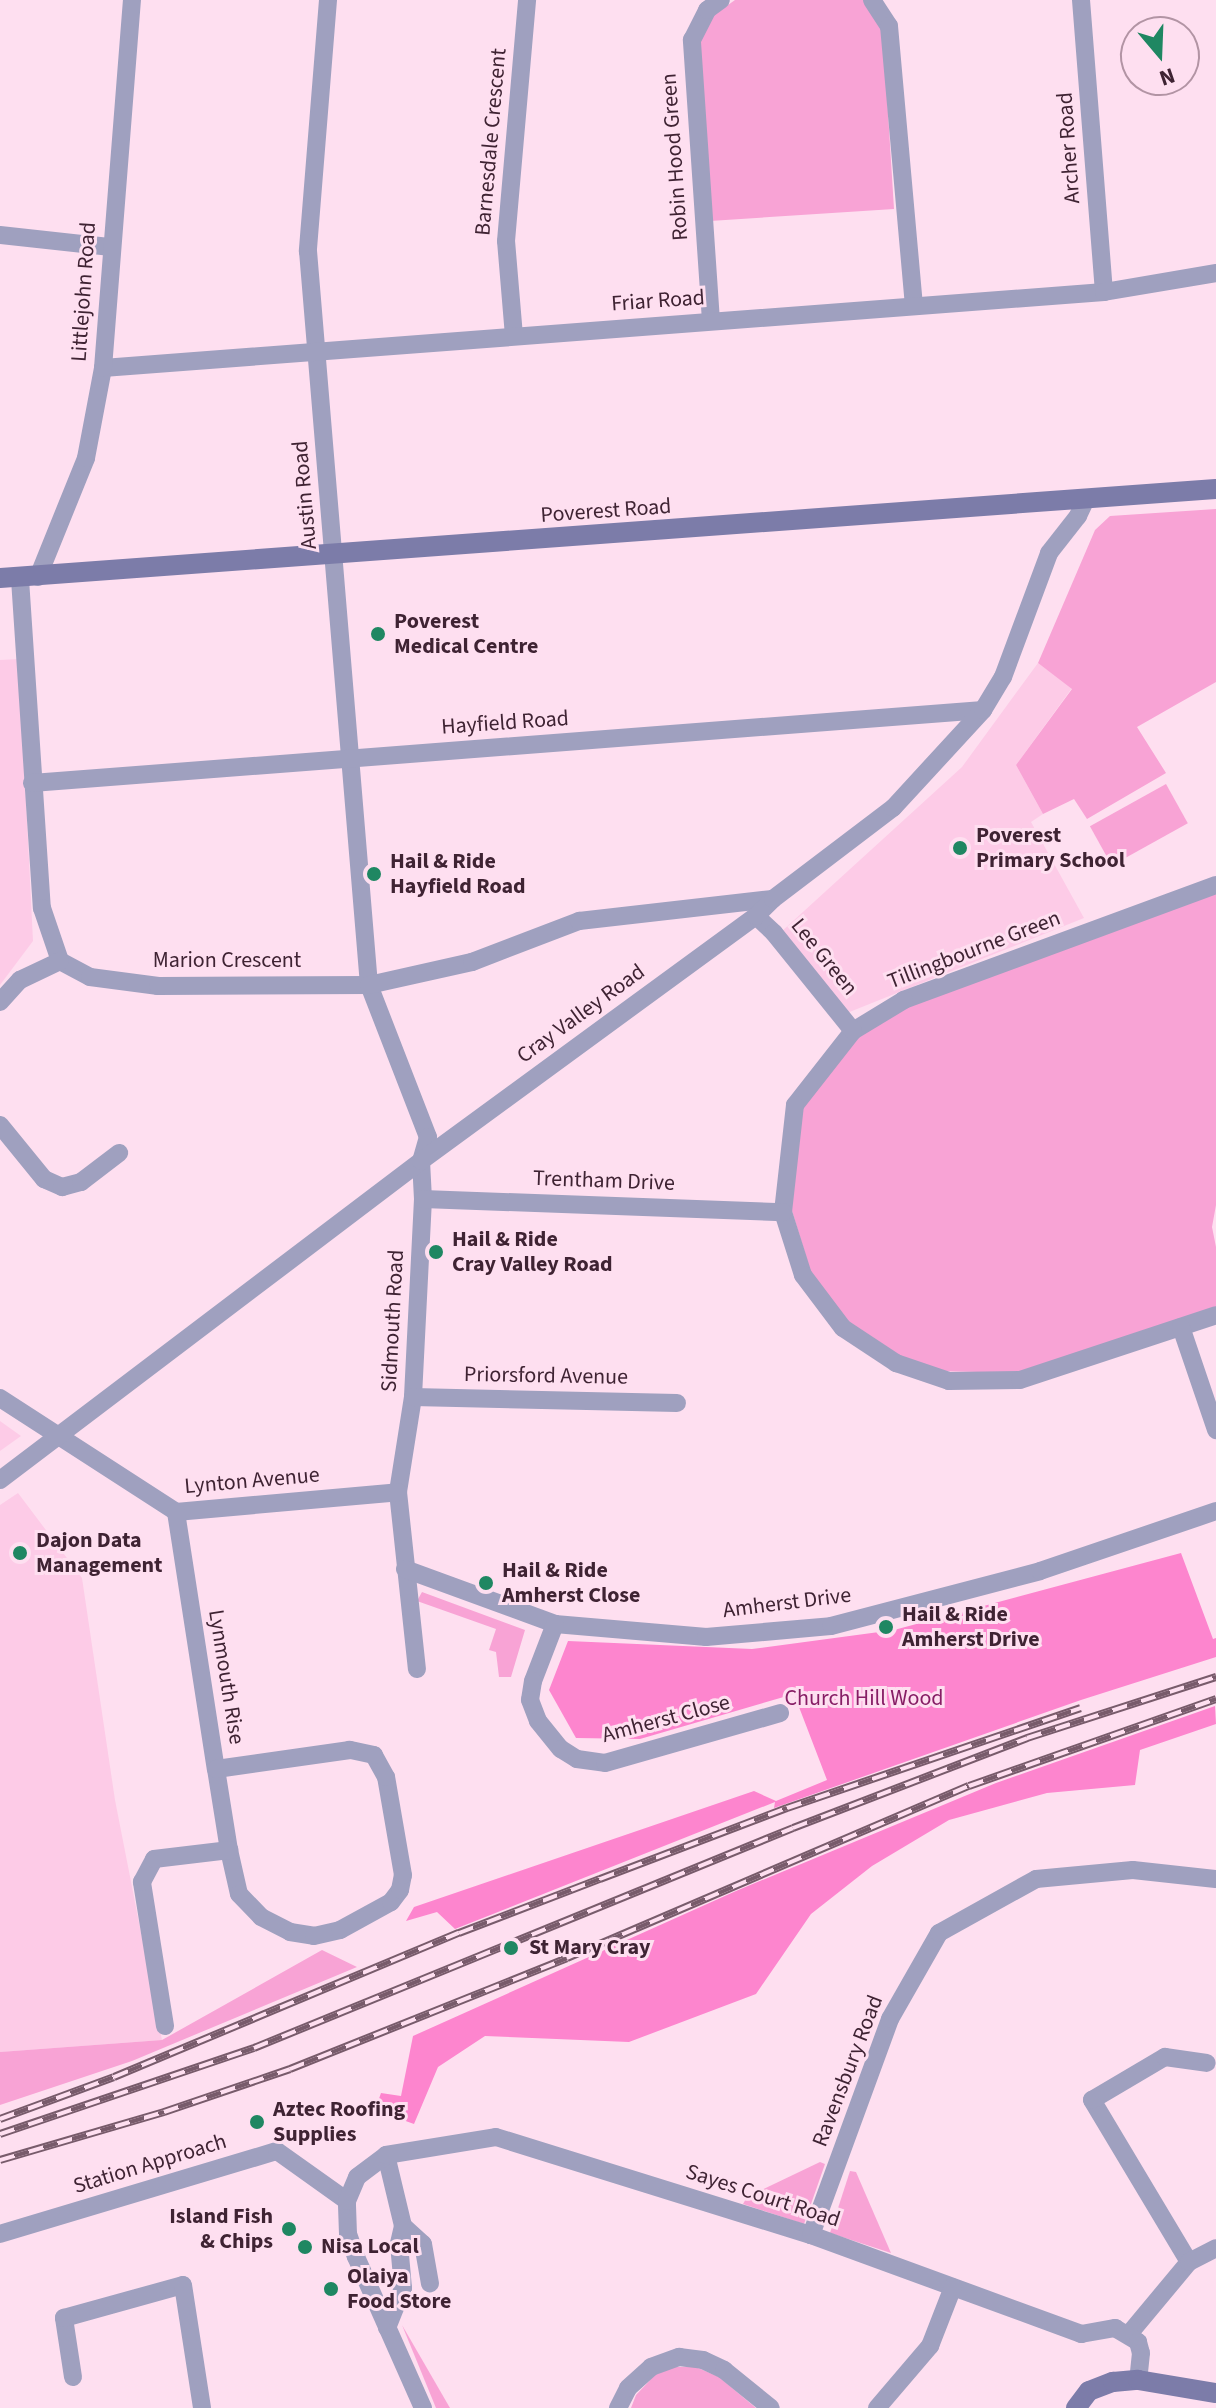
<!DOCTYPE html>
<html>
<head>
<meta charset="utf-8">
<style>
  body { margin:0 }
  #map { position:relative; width:1216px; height:2408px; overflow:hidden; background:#fedff0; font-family:"Source Sans 3",sans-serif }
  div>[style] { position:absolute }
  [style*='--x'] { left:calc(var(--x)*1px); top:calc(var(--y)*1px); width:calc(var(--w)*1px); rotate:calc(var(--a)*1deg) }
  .built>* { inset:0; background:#fdcbe7 }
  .green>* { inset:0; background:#f8a3d5; transform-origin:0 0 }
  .forest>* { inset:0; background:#fd85ce }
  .street>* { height:18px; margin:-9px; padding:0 9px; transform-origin:9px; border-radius:9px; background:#9fa0bf }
  .secondary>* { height:20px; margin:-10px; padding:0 10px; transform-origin:10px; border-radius:10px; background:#7c7ca9 }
  .rail>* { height:8px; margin-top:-4px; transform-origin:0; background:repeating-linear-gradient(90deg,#fedff0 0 15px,#785b6b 0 30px); box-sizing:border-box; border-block:2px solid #785b6b }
  .dots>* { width:22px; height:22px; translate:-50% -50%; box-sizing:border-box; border:4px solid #fedff0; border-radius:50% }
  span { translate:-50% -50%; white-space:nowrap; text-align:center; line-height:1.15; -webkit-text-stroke:6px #fedff0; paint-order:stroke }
  .street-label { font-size:22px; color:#3f2333 }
  .poi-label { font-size:22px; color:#3f2333; font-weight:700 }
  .left { translate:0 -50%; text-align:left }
  .right { translate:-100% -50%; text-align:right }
  .park-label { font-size:22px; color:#871d65 }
  .north { position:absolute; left:1120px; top:16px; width:80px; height:80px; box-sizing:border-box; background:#fedff0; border:2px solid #b294a4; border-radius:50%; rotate:161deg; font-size:22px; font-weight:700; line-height:32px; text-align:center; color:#3f2333 }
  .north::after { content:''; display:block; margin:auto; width:28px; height:36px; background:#1f8762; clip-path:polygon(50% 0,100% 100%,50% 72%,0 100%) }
</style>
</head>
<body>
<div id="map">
  <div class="built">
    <i style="clip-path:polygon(19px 659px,33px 941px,0 985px,0 660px)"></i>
    <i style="clip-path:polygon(1038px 663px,1072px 688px,1016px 765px,1043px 814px,1031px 822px,1084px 918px,847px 1013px,781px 932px,962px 767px)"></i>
    <i style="clip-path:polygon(0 1421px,21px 1436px,0 1451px)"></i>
    <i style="clip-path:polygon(18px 1493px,82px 1578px,115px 1800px,162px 2040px,0 2052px,0 1505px)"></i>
  </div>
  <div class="green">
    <i style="clip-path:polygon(735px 0,864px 0,883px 32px,894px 209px,710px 221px,700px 38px,714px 15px)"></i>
    <i style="clip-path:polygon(1216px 509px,1216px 682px,1137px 727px,1166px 773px,1087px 819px,1074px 799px,1043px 814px,1016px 765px,1072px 689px,1038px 663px,1095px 530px,1110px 516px)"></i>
    <i style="left:1166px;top:784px;width:45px;height:87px;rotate:61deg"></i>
    <i style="clip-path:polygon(1216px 892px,1216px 1205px,1212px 1227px,1216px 1247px,1216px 1310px,1021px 1373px,936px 1371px,894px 1355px,847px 1322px,811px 1273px,789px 1201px,803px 1108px,841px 1051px,896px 1010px)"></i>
    <i style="clip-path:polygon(422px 1592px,525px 1630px,511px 1677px,499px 1677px,496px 1652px,489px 1650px,496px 1629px,417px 1601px)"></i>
    <i style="clip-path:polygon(322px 1950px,357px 1967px,132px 2061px,0 2105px,0 2052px,162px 2040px)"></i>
    <i style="clip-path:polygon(820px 2162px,825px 2164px,804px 2224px,743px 2204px,747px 2197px)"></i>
    <i style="clip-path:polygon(850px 2171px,856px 2172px,891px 2253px,830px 2233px)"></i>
    <i style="clip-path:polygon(402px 2325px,450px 2408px,436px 2408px)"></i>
    <i style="clip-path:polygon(673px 2367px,696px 2367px,719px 2377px,756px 2408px,631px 2408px,636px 2395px,655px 2375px)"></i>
  </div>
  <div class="forest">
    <i style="clip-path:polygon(1181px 1553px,1213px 1639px,1216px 1638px,1216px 1657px,1081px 1700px,774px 1808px,775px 1802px,455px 1929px,437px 1912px,406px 1921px,414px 1907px,754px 1791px,776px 1801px,827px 1780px,794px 1694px,640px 1739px,576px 1738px,549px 1690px,568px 1641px,752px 1649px,894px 1630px)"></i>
    <i style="clip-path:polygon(1215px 1706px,1216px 1724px,1140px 1750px,1135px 1785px,1047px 1793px,949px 1820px,872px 1866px,811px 1914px,756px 1994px,629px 2042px,485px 2036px,438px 2067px,414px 2124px,375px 2110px,381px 2093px,401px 2096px,413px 2036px,736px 1891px,996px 1783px)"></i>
  </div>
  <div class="street">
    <i style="--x:328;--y:0;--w:252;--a:94.6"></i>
    <i style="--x:308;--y:251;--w:737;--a:85.25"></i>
    <i style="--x:369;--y:985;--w:163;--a:68.8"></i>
    <i style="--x:428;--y:1137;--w:25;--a:106"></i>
    <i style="--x:421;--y:1161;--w:38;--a:87"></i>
    <i style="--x:423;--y:1199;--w:198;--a:92.9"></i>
    <i style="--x:413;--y:1397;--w:96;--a:99"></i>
    <i style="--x:398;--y:1492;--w:178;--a:83.9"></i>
    <i style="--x:872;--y:0;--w:31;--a:57"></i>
    <i style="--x:889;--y:26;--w:281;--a:84.9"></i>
    <i style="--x:1081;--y:0;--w:293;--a:85.5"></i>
    <i style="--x:0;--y:235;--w:112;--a:6.2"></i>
    <i style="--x:711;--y:321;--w:282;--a:-93.9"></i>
    <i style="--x:692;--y:40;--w:34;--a:-63"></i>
    <i style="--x:707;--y:10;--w:17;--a:-36"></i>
    <i style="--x:514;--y:336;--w:95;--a:-94.8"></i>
    <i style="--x:506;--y:241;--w:242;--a:-85"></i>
    <i style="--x:103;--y:368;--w:1004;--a:-4.34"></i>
    <i style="--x:1104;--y:292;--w:114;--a:-9.6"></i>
    <i style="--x:38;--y:577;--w:128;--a:-68"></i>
    <i style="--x:86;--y:458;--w:92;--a:-79.3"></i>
    <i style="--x:103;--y:368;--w:369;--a:-85.5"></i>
    <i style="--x:20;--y:579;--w:330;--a:86.2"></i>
    <i style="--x:42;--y:908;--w:56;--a:71.2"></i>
    <i style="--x:60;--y:961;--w:34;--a:28"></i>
    <i style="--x:90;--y:977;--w:69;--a:7.5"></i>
    <i style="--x:158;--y:986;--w:211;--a:-0.3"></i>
    <i style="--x:369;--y:985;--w:106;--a:-12.6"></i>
    <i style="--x:472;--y:962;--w:115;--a:-21"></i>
    <i style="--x:579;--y:921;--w:195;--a:-6.5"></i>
    <i style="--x:32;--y:783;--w:954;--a:-4.39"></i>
    <i style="--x:1216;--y:885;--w:333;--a:159.8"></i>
    <i style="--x:904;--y:1000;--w:60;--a:148.7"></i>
    <i style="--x:853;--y:1031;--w:94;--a:128.1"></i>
    <i style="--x:795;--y:1105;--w:108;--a:96.4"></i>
    <i style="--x:783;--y:1212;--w:66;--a:72.4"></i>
    <i style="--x:803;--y:1275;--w:66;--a:53"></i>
    <i style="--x:843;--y:1328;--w:64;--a:33.4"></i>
    <i style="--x:896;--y:1363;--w:56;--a:18.8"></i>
    <i style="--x:949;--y:1381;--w:71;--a:-0.8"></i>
    <i style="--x:1020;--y:1380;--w:206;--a:-18.3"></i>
    <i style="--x:756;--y:916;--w:25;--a:43"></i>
    <i style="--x:774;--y:933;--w:126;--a:51.1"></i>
    <i style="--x:0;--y:1002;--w:30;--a:-48"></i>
    <i style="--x:20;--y:980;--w:44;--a:-25.4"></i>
    <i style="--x:0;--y:1125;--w:70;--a:50.8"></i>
    <i style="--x:44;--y:1179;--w:20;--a:24"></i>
    <i style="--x:62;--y:1187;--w:20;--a:-15"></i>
    <i style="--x:81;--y:1182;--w:48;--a:-37.3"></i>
    <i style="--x:423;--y:1199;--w:360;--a:2.1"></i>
    <i style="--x:1181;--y:1327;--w:109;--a:71.2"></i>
    <i style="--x:413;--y:1397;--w:264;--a:1.3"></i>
    <i style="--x:0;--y:1398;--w:210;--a:32.9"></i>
    <i style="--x:176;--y:1512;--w:223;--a:-5.1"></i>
    <i style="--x:0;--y:1480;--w:528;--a:-37.15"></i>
    <i style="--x:421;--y:1161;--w:415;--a:-36.2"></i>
    <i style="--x:756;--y:916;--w:24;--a:-45"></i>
    <i style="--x:773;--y:899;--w:151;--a:-37.2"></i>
    <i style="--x:893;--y:808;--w:133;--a:-47.4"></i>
    <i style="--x:983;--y:710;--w:39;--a:-59"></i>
    <i style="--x:1003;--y:677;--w:132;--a:-69.6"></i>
    <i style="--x:1049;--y:553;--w:47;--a:-51.9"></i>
    <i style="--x:1078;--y:516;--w:19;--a:-65"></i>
    <i style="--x:176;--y:1512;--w:260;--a:81.2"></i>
    <i style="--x:216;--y:1769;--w:82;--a:80.9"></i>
    <i style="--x:229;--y:1850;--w:45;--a:77.2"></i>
    <i style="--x:239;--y:1894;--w:32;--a:46"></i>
    <i style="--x:261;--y:1917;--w:33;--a:27"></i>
    <i style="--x:290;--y:1932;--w:24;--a:9"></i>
    <i style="--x:314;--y:1936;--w:27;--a:-13"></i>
    <i style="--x:340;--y:1930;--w:58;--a:-28.8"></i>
    <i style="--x:391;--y:1902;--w:15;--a:-53"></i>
    <i style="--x:400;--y:1890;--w:15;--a:-79"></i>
    <i style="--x:403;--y:1875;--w:99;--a:-99.8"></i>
    <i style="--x:386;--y:1777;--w:25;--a:-119"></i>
    <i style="--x:374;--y:1755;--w:25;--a:-168"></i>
    <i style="--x:350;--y:1750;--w:135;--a:171.9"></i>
    <i style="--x:405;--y:1569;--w:160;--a:20.1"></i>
    <i style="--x:555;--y:1624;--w:152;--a:4.9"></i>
    <i style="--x:706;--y:1637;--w:125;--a:-5"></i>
    <i style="--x:831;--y:1626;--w:216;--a:-14.7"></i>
    <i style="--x:1040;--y:1571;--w:186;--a:-18.8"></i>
    <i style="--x:555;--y:1624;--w:61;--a:111.1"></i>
    <i style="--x:533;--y:1681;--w:19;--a:99"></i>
    <i style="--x:530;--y:1700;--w:22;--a:69"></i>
    <i style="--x:538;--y:1721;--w:36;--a:51"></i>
    <i style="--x:561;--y:1749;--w:19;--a:32"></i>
    <i style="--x:577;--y:1759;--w:28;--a:8"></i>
    <i style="--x:605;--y:1763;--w:182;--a:-15.9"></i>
    <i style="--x:165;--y:2026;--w:146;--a:-99.1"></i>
    <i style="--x:142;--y:1882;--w:26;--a:-62"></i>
    <i style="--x:154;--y:1859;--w:76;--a:-6.8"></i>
    <i style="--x:386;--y:2155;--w:73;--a:76.5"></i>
    <i style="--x:403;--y:2226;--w:18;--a:103"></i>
    <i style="--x:399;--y:2244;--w:44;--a:84.8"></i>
    <i style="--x:403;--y:2288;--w:43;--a:111.8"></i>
    <i style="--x:403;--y:2226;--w:27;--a:42"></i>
    <i style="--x:423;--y:2244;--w:40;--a:80"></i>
    <i style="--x:0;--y:2234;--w:289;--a:-16.7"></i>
    <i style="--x:277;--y:2151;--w:86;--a:35.5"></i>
    <i style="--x:811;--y:2235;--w:230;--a:-69.9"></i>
    <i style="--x:890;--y:2019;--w:99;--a:-60.3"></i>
    <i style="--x:939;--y:1933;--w:111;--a:-29.1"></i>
    <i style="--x:1036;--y:1879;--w:97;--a:-5.3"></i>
    <i style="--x:1133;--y:1870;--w:83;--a:6.2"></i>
    <i style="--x:1189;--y:2262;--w:189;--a:-120.9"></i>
    <i style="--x:1092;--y:2100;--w:85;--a:-30.5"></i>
    <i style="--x:1165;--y:2057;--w:42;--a:8.1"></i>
    <i style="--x:1129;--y:2334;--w:94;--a:-50.2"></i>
    <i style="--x:1189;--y:2262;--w:30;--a:-27"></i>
    <i style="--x:73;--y:2377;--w:60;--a:-98.7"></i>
    <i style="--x:64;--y:2318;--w:123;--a:-15.5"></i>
    <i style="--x:183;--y:2285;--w:124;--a:81.2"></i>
    <i style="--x:423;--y:2408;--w:165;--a:-113.9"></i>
    <i style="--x:356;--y:2257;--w:24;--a:-109"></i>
    <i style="--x:348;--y:2234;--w:33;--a:-92"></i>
    <i style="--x:347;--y:2201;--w:26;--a:-67"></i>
    <i style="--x:357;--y:2177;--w:36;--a:-37"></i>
    <i style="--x:386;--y:2155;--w:111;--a:-9.3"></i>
    <i style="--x:496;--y:2137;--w:330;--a:17.3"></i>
    <i style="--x:811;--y:2235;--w:288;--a:20.1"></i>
    <i style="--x:1081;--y:2334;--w:35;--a:-10"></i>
    <i style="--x:1115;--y:2328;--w:27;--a:31"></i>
    <i style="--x:1138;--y:2342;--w:11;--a:75"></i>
    <i style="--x:1141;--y:2353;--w:27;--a:96"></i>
    <i style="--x:618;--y:2408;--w:22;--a:-63"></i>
    <i style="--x:628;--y:2388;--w:31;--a:-42"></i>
    <i style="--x:651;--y:2367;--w:30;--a:-20"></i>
    <i style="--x:679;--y:2357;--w:24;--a:7"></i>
    <i style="--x:703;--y:2360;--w:23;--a:25"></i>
    <i style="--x:724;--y:2370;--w:60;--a:39"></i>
    <i style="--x:877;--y:2408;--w:82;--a:-49.5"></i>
    <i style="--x:930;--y:2346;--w:63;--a:-68.7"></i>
  </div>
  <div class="secondary">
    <i style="--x:0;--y:578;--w:1219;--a:-4.19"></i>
    <i style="--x:1076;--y:2408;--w:21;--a:-53"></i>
    <i style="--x:1089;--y:2391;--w:26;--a:-21"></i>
    <i style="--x:1113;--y:2382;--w:25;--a:-5"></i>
    <i style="--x:1138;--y:2380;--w:79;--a:9.5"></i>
  </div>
  <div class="rail">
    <i style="--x:0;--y:2119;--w:121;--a:-20.2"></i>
    <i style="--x:114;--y:2077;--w:374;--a:-22.7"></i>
    <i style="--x:459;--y:1933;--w:151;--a:-21"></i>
    <i style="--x:600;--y:1879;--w:200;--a:-20.8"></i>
    <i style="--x:787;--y:1808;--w:310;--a:-18.8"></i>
    <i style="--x:0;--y:2134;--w:268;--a:-18.7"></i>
    <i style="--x:254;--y:2048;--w:582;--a:-22.2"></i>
    <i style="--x:793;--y:1828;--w:251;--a:-21"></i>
    <i style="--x:1027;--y:1738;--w:199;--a:-17.9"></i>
    <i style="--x:0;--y:2160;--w:171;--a:-16.3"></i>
    <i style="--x:164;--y:2112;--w:133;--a:-18.8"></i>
    <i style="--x:290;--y:2069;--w:298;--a:-21.8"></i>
    <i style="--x:567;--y:1958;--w:437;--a:-23.2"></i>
    <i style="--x:969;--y:1786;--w:262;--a:-19.4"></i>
  </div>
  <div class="dots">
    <i style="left:378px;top:634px;background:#1f8762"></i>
    <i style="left:960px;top:848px;background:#1f8762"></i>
    <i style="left:374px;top:874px;background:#1f8762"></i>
    <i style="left:436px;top:1252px;background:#1f8762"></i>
    <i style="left:20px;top:1553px;background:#1f8762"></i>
    <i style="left:486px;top:1583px;background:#1f8762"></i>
    <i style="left:886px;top:1627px;background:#1f8762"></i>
    <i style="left:511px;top:1948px;background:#1f8762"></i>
    <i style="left:257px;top:2122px;background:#1f8762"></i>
    <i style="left:289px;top:2229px;background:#1f8762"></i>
    <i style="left:305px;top:2247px;background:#1f8762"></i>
    <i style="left:331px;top:2289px;background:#1f8762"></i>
  </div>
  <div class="street-label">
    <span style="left:491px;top:142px;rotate:-85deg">Barnesdale Crescent</span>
    <span style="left:1069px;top:148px;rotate:-94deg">Archer Road</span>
    <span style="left:675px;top:157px;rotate:-94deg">Robin Hood Green</span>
    <span style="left:84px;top:292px;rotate:-86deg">Littlejohn Road</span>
    <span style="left:658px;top:301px;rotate:-4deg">Friar Road</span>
    <span style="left:305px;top:495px;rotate:-95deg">Austin Road</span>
    <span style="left:606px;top:511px;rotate:-4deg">Poverest Road</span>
    <span style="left:505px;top:723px;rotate:-4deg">Hayfield Road</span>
    <span style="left:974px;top:950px;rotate:-21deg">Tillingbourne Green</span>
    <span style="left:824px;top:957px;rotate:51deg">Lee Green</span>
    <span style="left:227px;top:961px">Marion Crescent</span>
    <span style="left:581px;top:1014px;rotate:-36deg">Cray Valley Road</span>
    <span style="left:604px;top:1181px;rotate:2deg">Trentham Drive</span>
    <span style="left:393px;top:1321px;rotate:-87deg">Sidmouth Road</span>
    <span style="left:546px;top:1376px;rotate:1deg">Priorsford Avenue</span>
    <span style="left:252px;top:1481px;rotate:-5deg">Lynton Avenue</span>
    <span style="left:787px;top:1603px;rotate:-7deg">Amherst Drive</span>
    <span style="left:226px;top:1677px;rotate:81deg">Lynmouth Rise</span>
    <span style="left:666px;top:1719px;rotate:-15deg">Amherst Close</span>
    <span style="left:848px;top:2071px;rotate:-69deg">Ravensbury Road</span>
    <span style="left:150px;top:2164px;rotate:-17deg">Station Approach</span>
    <span style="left:763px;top:2196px;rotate:18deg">Sayes Court Road</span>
  </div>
  <div class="poi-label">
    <span class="left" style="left:394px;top:634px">Poverest<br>Medical Centre</span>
    <span class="left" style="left:976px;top:848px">Poverest<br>Primary School</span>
    <span class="left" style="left:390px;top:874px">Hail &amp; Ride<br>Hayfield Road</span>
    <span class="left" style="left:452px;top:1252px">Hail &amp; Ride<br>Cray Valley Road</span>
    <span class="left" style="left:36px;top:1553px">Dajon Data<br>Management</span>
    <span class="left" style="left:502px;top:1583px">Hail &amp; Ride<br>Amherst Close</span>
    <span class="left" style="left:902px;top:1627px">Hail &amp; Ride<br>Amherst Drive</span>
    <span class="left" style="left:529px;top:1948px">St Mary Cray</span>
    <span class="left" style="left:273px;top:2122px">Aztec Roofing<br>Supplies</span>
    <span class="right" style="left:273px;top:2229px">Island Fish<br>&amp; Chips</span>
    <span class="left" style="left:321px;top:2247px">Nisa Local</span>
    <span class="left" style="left:347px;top:2289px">Olaiya<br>Food Store</span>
  </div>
  <div class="park-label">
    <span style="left:864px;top:1699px">Church Hill Wood</span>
  </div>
  <div class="north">N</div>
</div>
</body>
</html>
